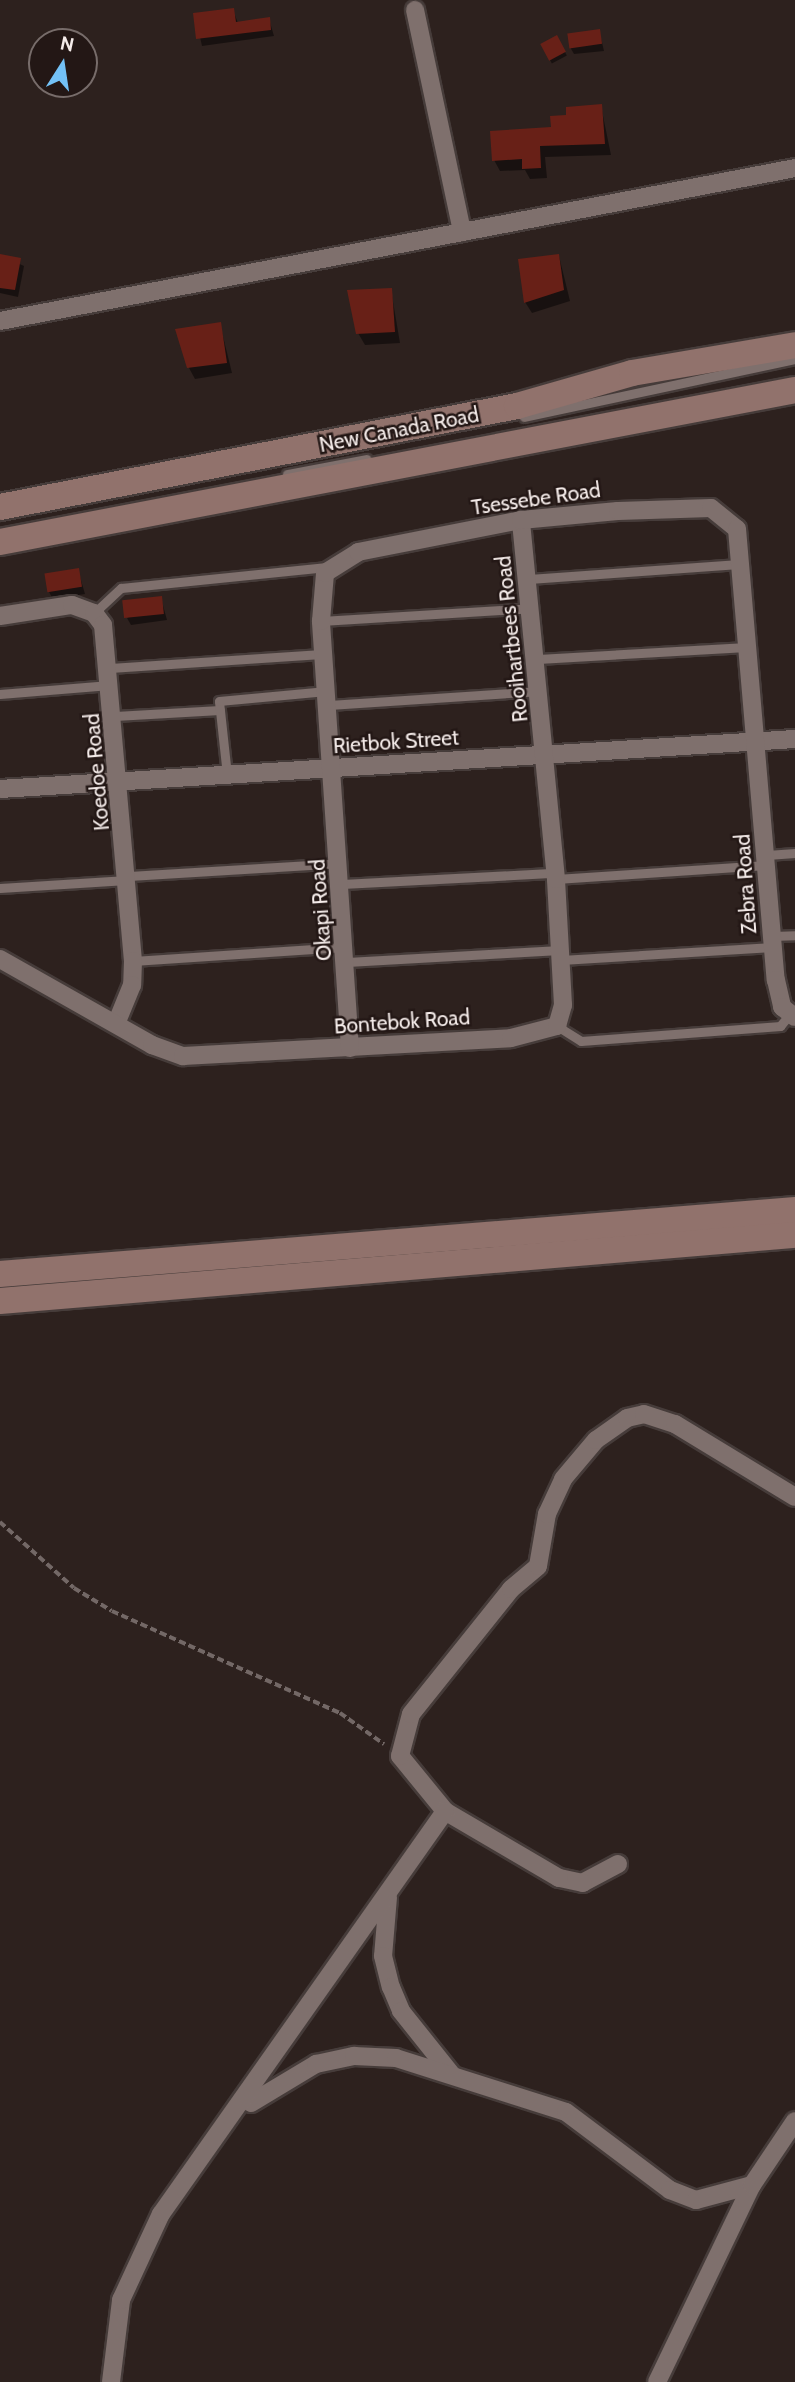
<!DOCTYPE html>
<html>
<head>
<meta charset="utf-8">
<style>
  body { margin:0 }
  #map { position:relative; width:795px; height:2382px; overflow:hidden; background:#2d211e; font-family:Cabin,sans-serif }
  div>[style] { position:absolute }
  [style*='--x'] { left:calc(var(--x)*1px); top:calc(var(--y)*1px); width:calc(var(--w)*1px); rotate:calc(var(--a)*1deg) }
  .shadow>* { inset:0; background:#0007; transform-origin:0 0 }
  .building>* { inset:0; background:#682017; transform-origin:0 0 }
  .path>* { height:3.5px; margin-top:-1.75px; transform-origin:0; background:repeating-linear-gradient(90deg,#736866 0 7px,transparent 0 10.5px) }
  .roads { filter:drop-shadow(2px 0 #463c3a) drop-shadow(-2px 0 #463c3a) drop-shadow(0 2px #463c3a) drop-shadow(0 -2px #463c3a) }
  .service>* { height:9px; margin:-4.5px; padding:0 4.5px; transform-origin:4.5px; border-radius:4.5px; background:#7f706d }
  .minor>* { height:18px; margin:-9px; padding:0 9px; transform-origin:9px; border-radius:9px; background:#7f706d }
  .secondary>* { height:26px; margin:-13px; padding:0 13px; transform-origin:13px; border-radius:13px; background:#91726c }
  span { translate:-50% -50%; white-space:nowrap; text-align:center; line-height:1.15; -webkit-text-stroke:5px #231715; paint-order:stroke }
  .street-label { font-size:21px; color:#f4ebe9 }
  .north { position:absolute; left:28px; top:28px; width:70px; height:70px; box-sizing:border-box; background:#231715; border:2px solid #776c6a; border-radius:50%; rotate:12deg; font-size:19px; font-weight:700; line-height:28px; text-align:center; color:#f4ebe9 }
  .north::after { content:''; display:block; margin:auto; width:24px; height:32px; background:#73c1f6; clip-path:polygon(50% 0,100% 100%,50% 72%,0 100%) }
</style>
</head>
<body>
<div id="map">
  <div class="shadow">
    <i style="clip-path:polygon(233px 10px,238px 23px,269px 19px,274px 36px,202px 46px,195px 15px)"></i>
    <i style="clip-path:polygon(599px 30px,604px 51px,574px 54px,570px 47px)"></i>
    <i style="left:557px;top:37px;width:21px;height:17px;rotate:62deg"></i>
    <i style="clip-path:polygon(601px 106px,611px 155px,545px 157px,547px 178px,530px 179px,525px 170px,500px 171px,494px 160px)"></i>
    <i style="clip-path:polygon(0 255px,24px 266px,18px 297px,0 293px)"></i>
    <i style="clip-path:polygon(559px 256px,570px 301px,532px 313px,525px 302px)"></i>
    <i style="clip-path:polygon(391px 290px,400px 343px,365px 345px,358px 333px)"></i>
    <i style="clip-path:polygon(220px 324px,232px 373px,195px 379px,189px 368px)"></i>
    <i style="clip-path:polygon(78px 570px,85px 594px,53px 599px,49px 592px)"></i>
    <i style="clip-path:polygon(161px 598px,167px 620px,131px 625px,127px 618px)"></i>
  </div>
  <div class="building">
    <i style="clip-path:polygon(234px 8px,236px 22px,270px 17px,271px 30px,196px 39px,193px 13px)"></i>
    <i style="left:600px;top:29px;width:15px;height:33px;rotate:82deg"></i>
    <i style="left:557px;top:35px;width:19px;height:19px;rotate:62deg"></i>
    <i style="clip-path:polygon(602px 104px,605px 144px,540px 146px,541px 168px,522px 169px,522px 159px,492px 161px,490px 131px,551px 127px,550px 116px,566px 115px,566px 107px)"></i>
    <i style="clip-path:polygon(0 254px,21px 258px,15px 290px,0 288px)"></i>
    <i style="clip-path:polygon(559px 254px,564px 290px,524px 303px,518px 259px)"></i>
    <i style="clip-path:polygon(392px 288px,395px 332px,356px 334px,347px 290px)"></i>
    <i style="clip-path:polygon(221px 322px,227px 363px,187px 368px,175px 329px)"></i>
    <i style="left:79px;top:568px;width:19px;height:35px;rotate:81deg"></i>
    <i style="left:162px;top:596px;width:18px;height:40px;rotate:84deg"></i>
  </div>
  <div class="path">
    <i style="--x:0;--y:1522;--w:99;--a:41.7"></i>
    <i style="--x:74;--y:1588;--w:44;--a:31.2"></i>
    <i style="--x:112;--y:1611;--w:250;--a:24.1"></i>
    <i style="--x:340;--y:1713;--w:54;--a:35.2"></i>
  </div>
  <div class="roads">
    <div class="service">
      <i style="--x:524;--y:417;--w:277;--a:-12.1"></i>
      <i style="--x:287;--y:474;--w:81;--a:-10.6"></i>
      <i style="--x:530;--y:579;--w:212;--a:-4.1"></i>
      <i style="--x:94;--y:613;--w:37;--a:-43"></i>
      <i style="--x:121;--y:588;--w:207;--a:-5.8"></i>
      <i style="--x:321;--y:621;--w:210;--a:-3.5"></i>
      <i style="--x:538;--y:659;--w:209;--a:-3.3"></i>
      <i style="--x:110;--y:668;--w:212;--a:-3.8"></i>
      <i style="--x:0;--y:694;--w:110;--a:-4.7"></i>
      <i style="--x:329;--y:705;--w:209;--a:-3.8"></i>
      <i style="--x:115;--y:716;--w:105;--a:-3.3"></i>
      <i style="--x:227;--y:775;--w:74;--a:-96.2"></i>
      <i style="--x:219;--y:701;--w:108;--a:-5.3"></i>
      <i style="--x:767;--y:855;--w:28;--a:-4"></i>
      <i style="--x:129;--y:876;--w:210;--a:-3.5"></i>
      <i style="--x:556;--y:879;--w:211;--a:-3.8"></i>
      <i style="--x:342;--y:884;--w:213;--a:-3"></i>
      <i style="--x:0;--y:888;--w:127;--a:-3.6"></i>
      <i style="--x:772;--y:936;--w:23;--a:-2"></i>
      <i style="--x:561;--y:960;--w:212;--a:-3.5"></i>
      <i style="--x:133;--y:961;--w:211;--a:-3.8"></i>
      <i style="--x:347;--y:962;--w:213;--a:-3.2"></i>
      <i style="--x:557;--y:1026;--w:28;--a:32"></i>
      <i style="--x:581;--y:1041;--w:200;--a:-4.3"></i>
      <i style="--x:780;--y:1026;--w:16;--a:-50"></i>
    </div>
    <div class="minor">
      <i style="--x:415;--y:10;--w:227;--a:78"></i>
      <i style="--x:0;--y:321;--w:810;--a:-10.89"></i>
      <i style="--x:0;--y:616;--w:73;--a:-8.7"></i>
      <i style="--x:72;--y:605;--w:23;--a:20"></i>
      <i style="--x:94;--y:613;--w:15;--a:53"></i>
      <i style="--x:103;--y:625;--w:337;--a:84.9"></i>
      <i style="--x:133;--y:961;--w:24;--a:92"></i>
      <i style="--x:132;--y:985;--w:42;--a:112.3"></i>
      <i style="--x:0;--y:789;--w:797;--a:-3.6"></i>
      <i style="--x:0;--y:959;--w:175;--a:29.5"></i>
      <i style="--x:152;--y:1045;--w:33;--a:20"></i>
      <i style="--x:183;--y:1056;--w:328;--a:-3.1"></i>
      <i style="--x:511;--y:1038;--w:48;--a:-14.6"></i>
      <i style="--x:557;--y:1026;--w:22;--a:-74"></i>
      <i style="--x:563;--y:1005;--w:126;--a:-93.2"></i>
      <i style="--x:556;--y:879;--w:361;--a:-95.6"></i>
      <i style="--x:350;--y:1048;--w:428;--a:-93.9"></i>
      <i style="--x:321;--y:621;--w:48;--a:-85.2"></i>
      <i style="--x:325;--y:573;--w:39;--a:-32"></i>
      <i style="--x:358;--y:552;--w:166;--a:-11.1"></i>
      <i style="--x:521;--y:520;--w:97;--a:-5.3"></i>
      <i style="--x:618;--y:511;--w:93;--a:-1.8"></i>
      <i style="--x:711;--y:508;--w:33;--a:39"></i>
      <i style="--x:737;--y:529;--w:453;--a:85.1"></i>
      <i style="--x:776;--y:980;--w:28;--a:77"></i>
      <i style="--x:782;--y:1007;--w:16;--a:38"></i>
      <i style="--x:618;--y:1864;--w:40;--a:152"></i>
      <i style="--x:583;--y:1883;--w:25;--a:-168"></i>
      <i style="--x:559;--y:1878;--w:132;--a:-149.6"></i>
      <i style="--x:445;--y:1811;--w:71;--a:-129.3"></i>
      <i style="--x:400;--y:1756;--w:43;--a:-75.3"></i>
      <i style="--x:411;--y:1714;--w:160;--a:-51.3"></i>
      <i style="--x:511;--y:1589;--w:35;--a:-40"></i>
      <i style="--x:538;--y:1566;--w:53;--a:-80.2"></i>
      <i style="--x:547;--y:1514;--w:38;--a:-65"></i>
      <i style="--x:563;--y:1479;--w:51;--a:-49.8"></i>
      <i style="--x:596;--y:1440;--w:38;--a:-35"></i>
      <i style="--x:627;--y:1418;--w:17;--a:-13"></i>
      <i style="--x:644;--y:1414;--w:33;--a:18"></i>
      <i style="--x:675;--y:1424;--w:140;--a:31.3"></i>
      <i style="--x:388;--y:1897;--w:59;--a:94.8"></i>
      <i style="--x:383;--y:1956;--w:32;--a:76"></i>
      <i style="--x:391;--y:1987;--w:26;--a:67"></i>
      <i style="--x:401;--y:2011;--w:82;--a:51.4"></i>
      <i style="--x:251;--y:2103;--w:76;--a:-31"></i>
      <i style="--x:316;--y:2064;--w:39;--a:-12"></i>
      <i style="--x:354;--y:2056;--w:42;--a:2.7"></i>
      <i style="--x:396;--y:2058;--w:178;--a:17.6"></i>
      <i style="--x:566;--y:2112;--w:130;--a:36.9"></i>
      <i style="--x:670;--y:2190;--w:28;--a:21"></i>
      <i style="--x:696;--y:2200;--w:58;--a:-15"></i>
      <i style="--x:111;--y:2382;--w:83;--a:-83"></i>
      <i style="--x:121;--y:2300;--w:95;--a:-65.1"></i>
      <i style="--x:161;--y:2214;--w:493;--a:-54.8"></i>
      <i style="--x:657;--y:2382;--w:219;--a:-64.3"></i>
      <i style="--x:752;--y:2185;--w:77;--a:-56.1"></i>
    </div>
    <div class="secondary">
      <i style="--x:0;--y:507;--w:527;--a:-11.05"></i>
      <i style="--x:517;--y:406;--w:120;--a:-16"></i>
      <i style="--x:632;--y:373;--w:165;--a:-9.7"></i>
      <i style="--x:0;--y:542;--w:809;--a:-10.82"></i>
      <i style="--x:0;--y:1274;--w:798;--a:-4.6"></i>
      <i style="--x:0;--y:1301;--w:798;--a:-4.75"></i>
    </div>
  </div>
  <div class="street-label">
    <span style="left:399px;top:430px;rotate:-11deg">New Canada Road</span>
    <span style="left:536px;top:499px;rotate:-8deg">Tsessebe Road</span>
    <span style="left:512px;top:639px;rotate:-96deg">Rooihartbees Road</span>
    <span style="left:396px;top:742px;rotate:-4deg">Rietbok Street</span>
    <span style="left:97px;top:772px;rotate:-95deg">Koedoe Road</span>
    <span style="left:746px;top:884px;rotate:-94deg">Zebra Road</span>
    <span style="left:321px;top:910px;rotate:-94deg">Okapi Road</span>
    <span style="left:402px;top:1022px;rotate:-4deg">Bontebok Road</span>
  </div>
  <div class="north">N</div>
</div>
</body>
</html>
